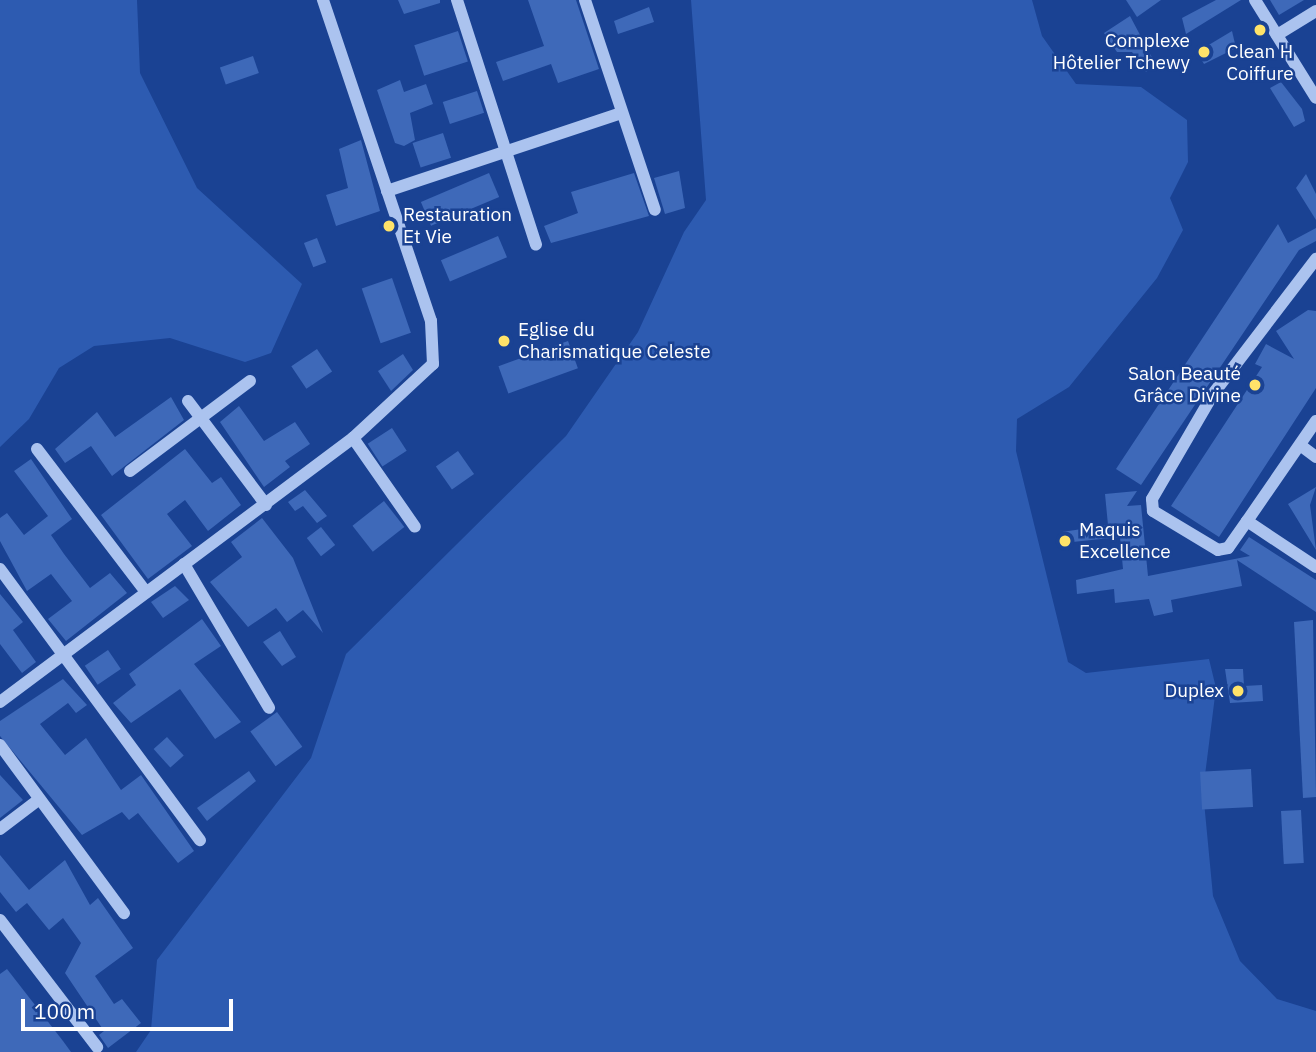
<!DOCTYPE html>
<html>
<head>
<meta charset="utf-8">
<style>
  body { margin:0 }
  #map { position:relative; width:1316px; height:1052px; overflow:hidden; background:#1a4293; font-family:"IBM Plex Sans",sans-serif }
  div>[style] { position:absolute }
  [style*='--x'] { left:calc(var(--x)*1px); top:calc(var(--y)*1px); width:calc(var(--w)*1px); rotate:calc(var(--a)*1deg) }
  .green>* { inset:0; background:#2d5bb1 }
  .building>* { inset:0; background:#3e69b9; transform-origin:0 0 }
  .minor>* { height:12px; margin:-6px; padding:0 6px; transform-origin:6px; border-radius:6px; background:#abc3ef }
  .dots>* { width:19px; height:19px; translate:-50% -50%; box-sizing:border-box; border:4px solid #1a4293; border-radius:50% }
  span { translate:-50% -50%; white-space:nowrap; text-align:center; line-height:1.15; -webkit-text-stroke:5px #1a4293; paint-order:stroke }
  .poi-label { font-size:19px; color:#fff }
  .right { translate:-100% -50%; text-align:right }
  .left { translate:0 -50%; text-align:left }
  .scale { position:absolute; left:21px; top:999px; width:212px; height:32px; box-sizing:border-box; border:4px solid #fff; border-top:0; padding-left:9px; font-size:21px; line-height:24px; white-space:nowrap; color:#fff; -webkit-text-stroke:5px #1a4293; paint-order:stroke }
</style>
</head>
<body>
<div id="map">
  <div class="green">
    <i style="clip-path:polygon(0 0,137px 0,140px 73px,197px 188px,302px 284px,271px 353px,245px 362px,170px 338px,94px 346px,59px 368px,29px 419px,0 447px)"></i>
    <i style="clip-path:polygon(691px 0,1032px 0,1042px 36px,1076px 84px,1141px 87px,1187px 120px,1188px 162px,1170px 198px,1183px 230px,1157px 278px,1069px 387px,1017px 419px,1016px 451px,1068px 662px,1086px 673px,1209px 659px,1216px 688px,1203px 791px,1213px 896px,1240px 961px,1277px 999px,1316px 1011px,1316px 1052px,136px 1052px,151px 1030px,157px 960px,311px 758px,346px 654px,566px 436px,638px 332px,684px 232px,706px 200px)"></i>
  </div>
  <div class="building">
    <i style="clip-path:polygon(398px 0,440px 0,440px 3px,404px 14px)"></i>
    <i style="clip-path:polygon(528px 0,576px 0,599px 69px,558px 83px,551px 64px,503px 81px,496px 62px,544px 46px)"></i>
    <i style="clip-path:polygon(1126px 0,1161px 0,1137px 17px)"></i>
    <i style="clip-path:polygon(1216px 0,1241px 0,1186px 34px,1182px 18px)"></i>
    <i style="clip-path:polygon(1270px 0,1304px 0,1279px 15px)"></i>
    <i style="clip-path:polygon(649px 7px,654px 22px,618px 34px,614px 21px)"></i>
    <i style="clip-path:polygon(1130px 16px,1156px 65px,1146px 72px,1132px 52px,1117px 52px,1104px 33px)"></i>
    <i style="left:458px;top:31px;width:32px;height:46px;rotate:72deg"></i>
    <i style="clip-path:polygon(1232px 31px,1236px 48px,1204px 64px,1197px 52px)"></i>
    <i style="left:253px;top:56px;width:18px;height:35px;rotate:71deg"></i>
    <i style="clip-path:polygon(400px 80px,404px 92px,426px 84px,433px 104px,410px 113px,415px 140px,404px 146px,395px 143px,377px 90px)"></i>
    <i style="clip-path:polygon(1281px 82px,1302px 109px,1305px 121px,1294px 127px,1270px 88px)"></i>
    <i style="left:477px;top:91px;width:23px;height:36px;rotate:72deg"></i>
    <i style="left:443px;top:133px;width:26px;height:32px;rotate:72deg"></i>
    <i style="clip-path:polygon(361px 140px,380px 211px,336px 226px,326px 195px,348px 188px,339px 149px)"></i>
    <i style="clip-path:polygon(679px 171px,685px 208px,665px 214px,654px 178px)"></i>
    <i style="left:489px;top:173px;width:26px;height:74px;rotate:67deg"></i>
    <i style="clip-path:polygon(634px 173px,649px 216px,551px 243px,544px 226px,578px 213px,571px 192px)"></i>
    <i style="clip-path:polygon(1306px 174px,1316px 194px,1316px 220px,1296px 188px)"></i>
    <i style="clip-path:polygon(1278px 224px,1288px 243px,1316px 228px,1316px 241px,1299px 250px,1141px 485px,1116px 469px)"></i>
    <i style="left:498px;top:236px;width:23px;height:62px;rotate:67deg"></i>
    <i style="left:317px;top:238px;width:26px;height:14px;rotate:69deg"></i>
    <i style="left:392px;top:278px;width:58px;height:32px;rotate:71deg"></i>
    <i style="clip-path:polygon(1308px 310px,1316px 311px,1316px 388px,1219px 537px,1171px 506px,1262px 367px,1255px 364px,1266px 344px,1294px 359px,1276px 331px)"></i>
    <i style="left:568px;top:341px;width:29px;height:74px;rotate:70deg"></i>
    <i style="left:317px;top:349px;width:27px;height:31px;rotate:56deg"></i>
    <i style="clip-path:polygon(403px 354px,413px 370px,391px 391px,378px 371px)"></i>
    <i style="clip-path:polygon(171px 397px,184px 420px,112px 476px,91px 446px,65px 463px,55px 449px,97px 412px,115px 437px)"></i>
    <i style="clip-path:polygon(239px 406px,264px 441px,295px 422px,310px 444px,285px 461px,290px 467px,264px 487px,220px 422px)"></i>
    <i style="left:392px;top:428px;width:27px;height:29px;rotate:57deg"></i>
    <i style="clip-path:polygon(185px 449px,212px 483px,221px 477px,241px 505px,208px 531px,185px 500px,167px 514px,192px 546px,148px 579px,101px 515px)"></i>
    <i style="left:458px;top:451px;width:28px;height:27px;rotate:55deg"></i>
    <i style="clip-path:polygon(31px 459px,72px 519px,51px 535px,64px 554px,90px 588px,110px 573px,127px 593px,66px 641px,48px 619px,72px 601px,51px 574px,27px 591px,0 541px,0 518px,7px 513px,24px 535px,48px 516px,14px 471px)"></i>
    <i style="clip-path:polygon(1316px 487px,1310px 505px,1316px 550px,1288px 504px)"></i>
    <i style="clip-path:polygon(305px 490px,327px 516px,317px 523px,303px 506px,295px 511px,288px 502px)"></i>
    <i style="clip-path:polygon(1137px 491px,1127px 506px,1141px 505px,1148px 576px,1250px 556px,1240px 550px,1249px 537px,1316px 580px,1316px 612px,1237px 560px,1242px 586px,1171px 600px,1173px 612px,1154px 616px,1149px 599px,1115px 603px,1114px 589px,1077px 594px,1076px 580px,1123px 569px,1120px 537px,1063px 543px,1062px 532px,1108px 525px,1105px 494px)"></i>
    <i style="left:384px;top:501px;width:33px;height:40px;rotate:52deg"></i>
    <i style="clip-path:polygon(262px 518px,293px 558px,323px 633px,303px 610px,287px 622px,276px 608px,248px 627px,210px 582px,242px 557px,231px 542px)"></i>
    <i style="left:321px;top:527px;width:23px;height:18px;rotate:52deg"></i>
    <i style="clip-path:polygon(175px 586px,189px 600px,163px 618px,151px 602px)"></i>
    <i style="clip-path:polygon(0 594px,23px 622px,13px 630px,36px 662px,22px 673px,0 644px)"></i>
    <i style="clip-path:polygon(202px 619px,221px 646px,194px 664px,241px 722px,215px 739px,180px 689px,131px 723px,113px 703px,136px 685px,129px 674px)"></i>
    <i style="clip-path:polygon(1313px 620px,1316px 797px,1303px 798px,1294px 622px)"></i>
    <i style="clip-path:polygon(280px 631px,296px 657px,282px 666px,263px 642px)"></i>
    <i style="left:108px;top:650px;width:23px;height:28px;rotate:56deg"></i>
    <i style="clip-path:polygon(1225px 669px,1243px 669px,1244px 686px,1262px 685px,1263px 701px,1230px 703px)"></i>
    <i style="clip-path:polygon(63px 679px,87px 705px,76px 713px,68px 703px,40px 724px,65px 755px,86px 738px,121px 790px,141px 775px,194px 851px,178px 863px,138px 813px,129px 820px,122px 812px,82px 835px,0 736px,0 721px)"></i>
    <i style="left:277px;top:712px;width:43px;height:33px;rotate:54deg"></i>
    <i style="left:167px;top:737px;width:25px;height:18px;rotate:48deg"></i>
    <i style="left:1251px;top:769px;width:38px;height:51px;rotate:87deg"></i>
    <i style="clip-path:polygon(249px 771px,256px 781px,207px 821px,197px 808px)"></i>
    <i style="clip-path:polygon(0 775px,23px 800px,0 818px)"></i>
    <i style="left:1301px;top:810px;width:53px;height:20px;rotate:87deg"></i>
    <i style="clip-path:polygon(0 855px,29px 890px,65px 860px,90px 905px,98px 898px,133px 948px,95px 976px,114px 1004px,122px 999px,141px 1023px,108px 1048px,99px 1035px,104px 1031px,65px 973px,81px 943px,63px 918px,49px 930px,27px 903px,16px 912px,0 892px)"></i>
    <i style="clip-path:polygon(7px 969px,63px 1041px,71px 1052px,0 1052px,0 974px)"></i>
  </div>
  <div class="minor">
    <i style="--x:457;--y:0;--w:257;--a:72.1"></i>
    <i style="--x:585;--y:0;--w:221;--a:71.6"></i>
    <i style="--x:1255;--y:0;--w:115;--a:58.1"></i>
    <i style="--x:1277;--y:35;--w:46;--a:-31.6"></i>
    <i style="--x:387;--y:191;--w:247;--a:-18.4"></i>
    <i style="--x:188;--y:401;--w:130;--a:53.1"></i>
    <i style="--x:1316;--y:421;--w:121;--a:124.6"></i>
    <i style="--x:1247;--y:521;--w:83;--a:33.7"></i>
    <i style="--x:353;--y:438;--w:108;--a:55.1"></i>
    <i style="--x:1300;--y:445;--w:20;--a:37"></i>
    <i style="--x:37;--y:449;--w:180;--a:52.7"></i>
    <i style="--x:130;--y:471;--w:150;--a:-36.9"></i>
    <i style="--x:1247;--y:521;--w:33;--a:125"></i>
    <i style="--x:1228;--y:548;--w:10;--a:169"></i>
    <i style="--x:1218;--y:550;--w:76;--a:-149"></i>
    <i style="--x:1153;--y:511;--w:12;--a:-95"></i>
    <i style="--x:1152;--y:499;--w:121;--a:-59.8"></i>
    <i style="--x:1213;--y:394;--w:170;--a:-52.7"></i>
    <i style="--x:184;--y:564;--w:167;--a:59.4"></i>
    <i style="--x:0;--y:569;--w:337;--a:53.6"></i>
    <i style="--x:0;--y:702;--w:441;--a:-36.8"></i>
    <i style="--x:353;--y:438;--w:109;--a:-42.8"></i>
    <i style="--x:433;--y:364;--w:43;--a:-92.7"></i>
    <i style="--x:431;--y:321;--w:339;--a:-108.6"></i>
    <i style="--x:0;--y:745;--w:209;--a:53.6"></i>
    <i style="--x:0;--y:829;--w:48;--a:-37.3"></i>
    <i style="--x:0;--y:920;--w:160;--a:52.6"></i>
  </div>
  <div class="dots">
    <i style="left:1260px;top:30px;background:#ffe369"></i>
    <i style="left:1204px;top:52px;background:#ffe369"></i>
    <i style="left:389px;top:226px;background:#ffe369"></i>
    <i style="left:504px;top:341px;background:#ffe369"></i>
    <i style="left:1255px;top:385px;background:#ffe369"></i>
    <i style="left:1065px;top:541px;background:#ffe369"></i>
    <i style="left:1238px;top:691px;background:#ffe369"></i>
  </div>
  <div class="poi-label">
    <span class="right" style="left:1190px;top:52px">Complexe<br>Hôtelier Tchewy</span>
    <span style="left:1260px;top:63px">Clean H<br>Coiffure</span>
    <span class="left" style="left:403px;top:226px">Restauration<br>Et Vie</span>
    <span class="left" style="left:518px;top:341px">Eglise du<br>Charismatique Celeste</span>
    <span class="right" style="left:1241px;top:385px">Salon Beauté<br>Grâce Divine</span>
    <span class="left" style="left:1079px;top:541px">Maquis<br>Excellence</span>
    <span class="right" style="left:1224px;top:691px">Duplex</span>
  </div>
  <div class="scale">100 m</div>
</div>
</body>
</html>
